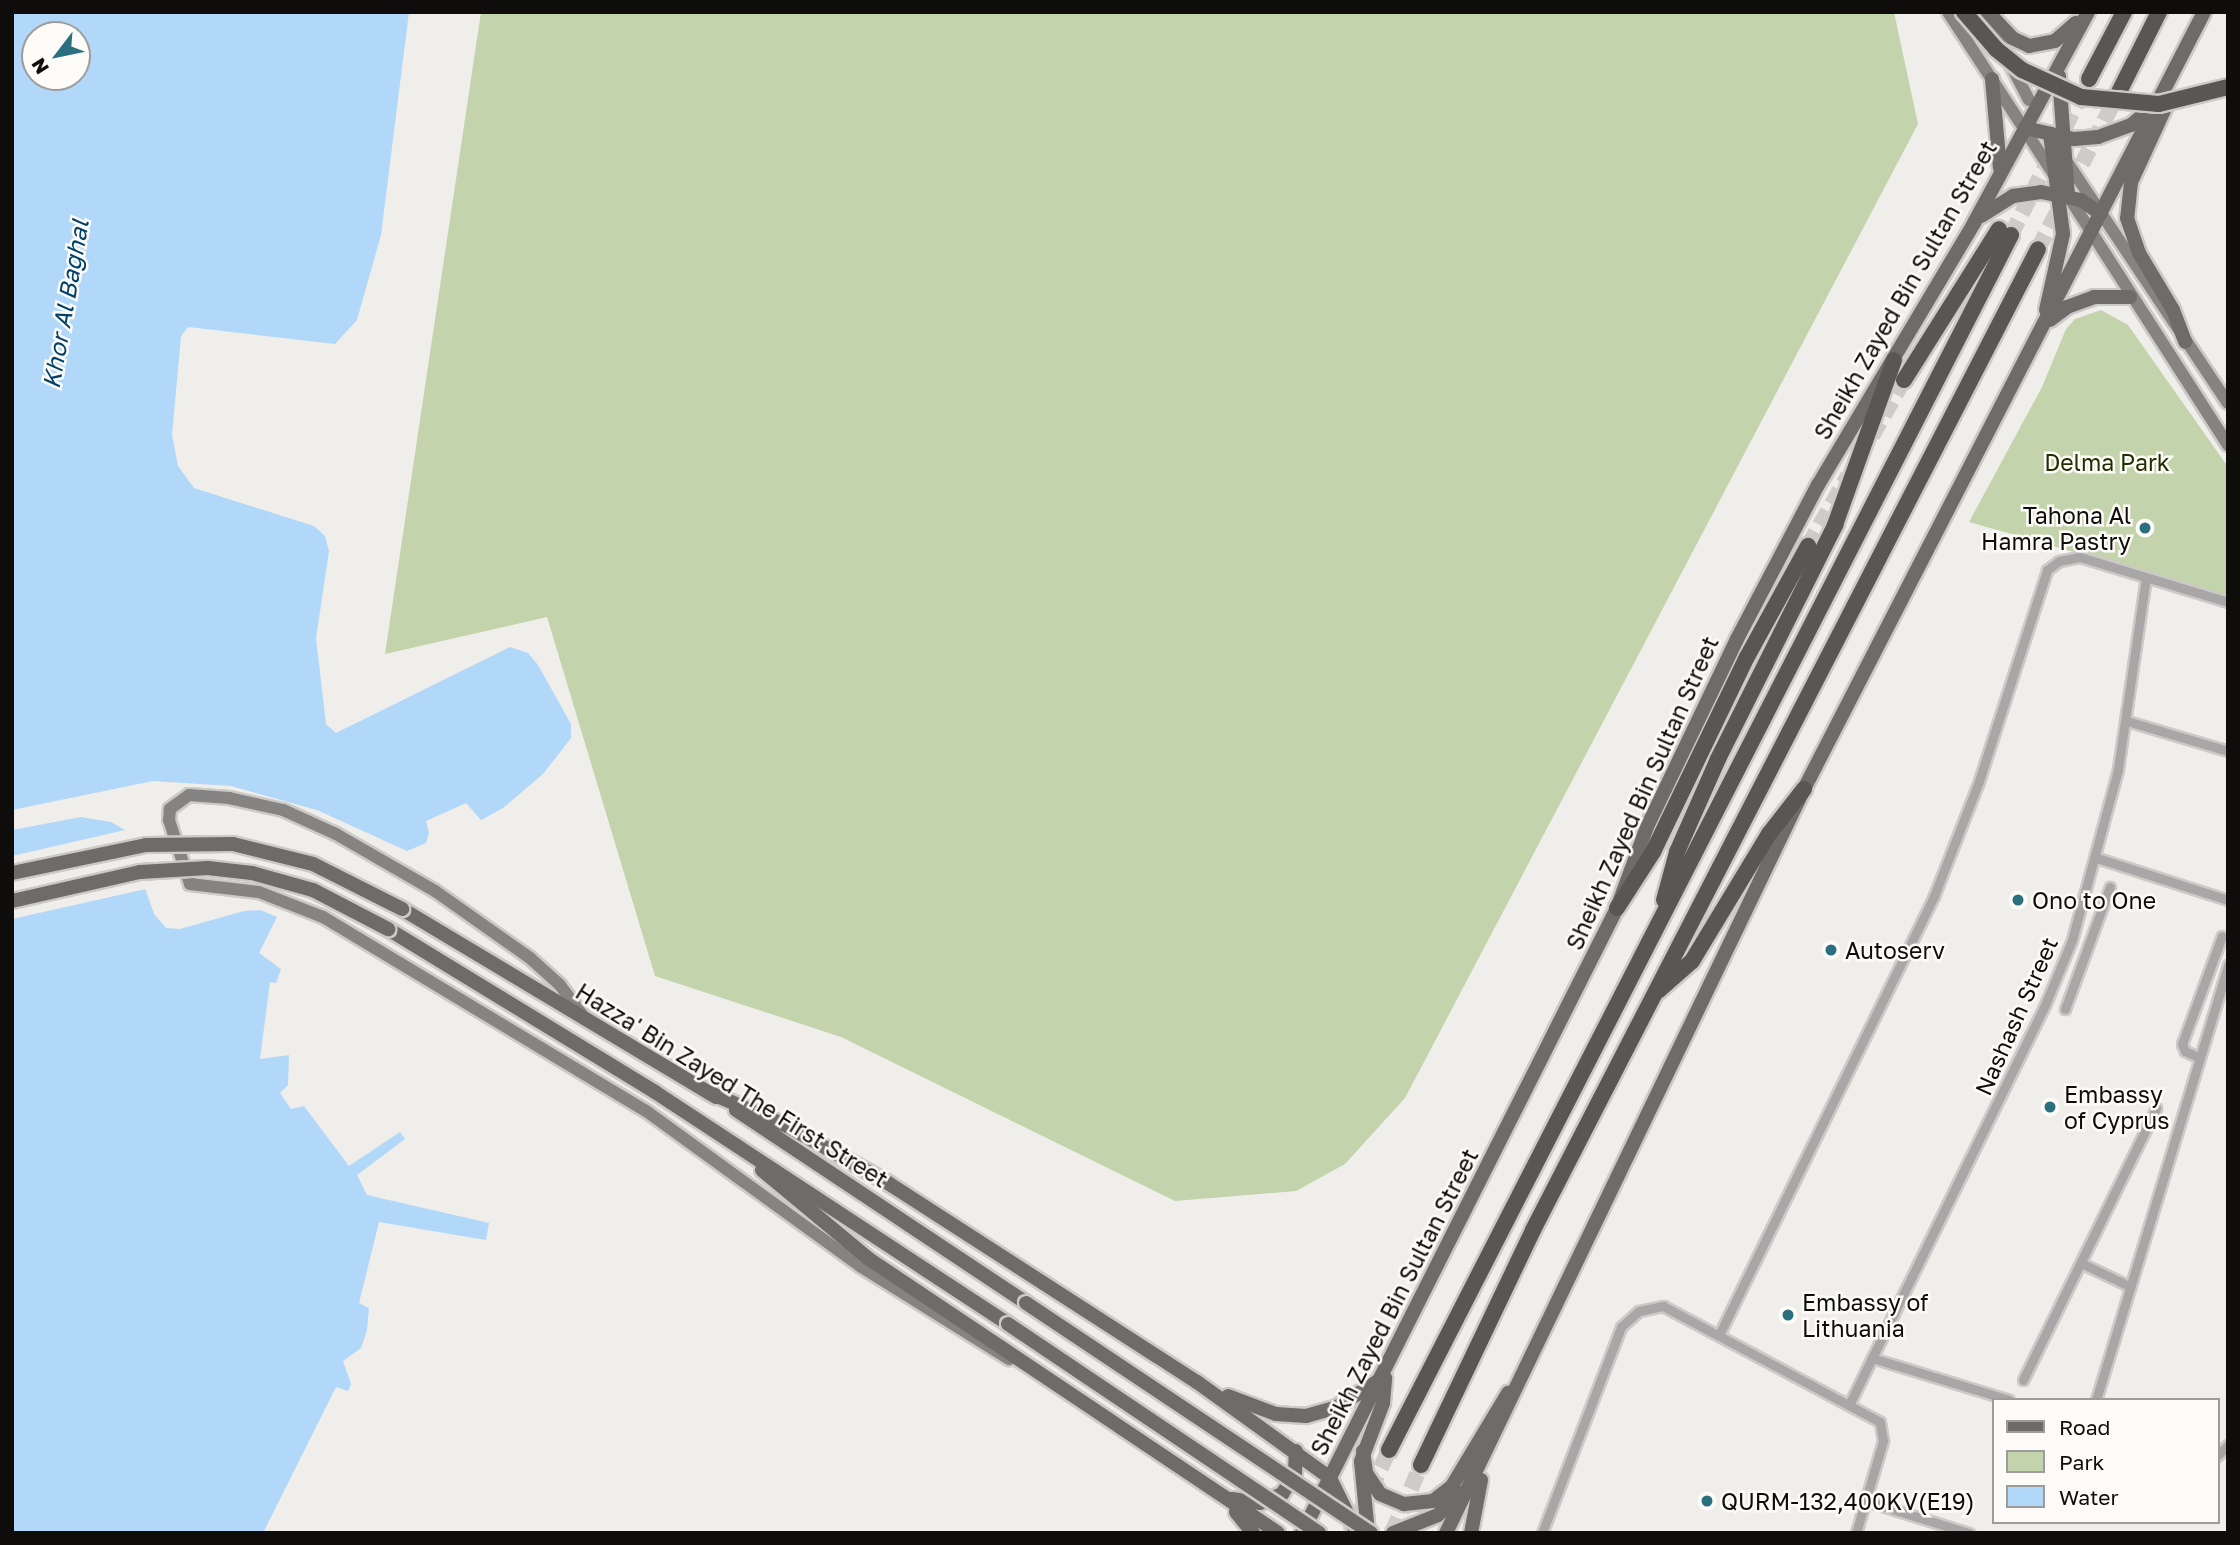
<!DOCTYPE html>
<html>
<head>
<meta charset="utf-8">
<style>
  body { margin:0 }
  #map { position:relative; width:2240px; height:1545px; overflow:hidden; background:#f0eeeb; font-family:"Golos Text",sans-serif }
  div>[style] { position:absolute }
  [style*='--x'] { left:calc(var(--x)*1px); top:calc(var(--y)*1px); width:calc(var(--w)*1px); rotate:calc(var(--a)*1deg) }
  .green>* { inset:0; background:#c3d3ac }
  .water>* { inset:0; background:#b1d7f9 }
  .pier>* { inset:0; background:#f0eeeb }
  .highway-tunnel>* { height:16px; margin-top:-8px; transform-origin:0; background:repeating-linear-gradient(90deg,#ceccca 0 16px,transparent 0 24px) }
  .roads { filter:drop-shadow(2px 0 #cccac7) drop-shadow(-2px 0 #cccac7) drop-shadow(0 2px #cccac7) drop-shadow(0 -2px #cccac7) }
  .street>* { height:9px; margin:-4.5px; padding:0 4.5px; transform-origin:4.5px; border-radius:4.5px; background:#a8a6a6 }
  .secondary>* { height:12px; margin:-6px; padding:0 6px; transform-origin:6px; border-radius:6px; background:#868383 }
  .primary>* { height:14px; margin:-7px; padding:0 7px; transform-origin:7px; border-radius:7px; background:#6e6b6a }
  .highway>* { height:16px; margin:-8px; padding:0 8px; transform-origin:8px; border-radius:8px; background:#595655 }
  .bridges { filter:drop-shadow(2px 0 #cccac7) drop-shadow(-2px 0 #cccac7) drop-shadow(0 2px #cccac7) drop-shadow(0 -2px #cccac7) }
  .primary-bridge>* { height:14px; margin:-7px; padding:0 7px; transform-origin:7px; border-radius:7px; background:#6e6b6a }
  .highway-bridge>* { height:16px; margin:-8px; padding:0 8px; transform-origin:8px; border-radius:8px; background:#595655 }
  .dots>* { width:19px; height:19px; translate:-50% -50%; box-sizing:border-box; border:4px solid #fdfbf8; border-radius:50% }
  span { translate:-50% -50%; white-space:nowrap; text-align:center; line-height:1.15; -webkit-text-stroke:5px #fdfbf8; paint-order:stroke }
  .street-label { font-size:23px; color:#0e0d0c }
  .park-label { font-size:23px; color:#212f00 }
  .poi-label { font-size:23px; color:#0e0d0c }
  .right { translate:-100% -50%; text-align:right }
  .left { translate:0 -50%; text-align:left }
  .water-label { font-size:24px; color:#00416a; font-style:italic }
  .frame { position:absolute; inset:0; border:14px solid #0e0d0c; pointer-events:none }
  .legend { position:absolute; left:1992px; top:1398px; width:228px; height:126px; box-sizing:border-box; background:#fdfbf8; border:2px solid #9d9c9a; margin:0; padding:9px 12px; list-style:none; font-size:21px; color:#0e0d0c }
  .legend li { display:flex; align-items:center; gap:14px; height:35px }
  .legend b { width:35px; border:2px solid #9d9c9a }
  .north { position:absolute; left:21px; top:21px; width:70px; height:70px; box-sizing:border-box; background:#fdfbf8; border:2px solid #9d9c9a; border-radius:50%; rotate:238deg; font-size:19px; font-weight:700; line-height:28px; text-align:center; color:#0e0d0c }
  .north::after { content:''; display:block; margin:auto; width:24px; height:32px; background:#2a707f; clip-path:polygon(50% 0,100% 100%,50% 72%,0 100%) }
</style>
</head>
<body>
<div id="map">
  <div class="green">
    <i style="clip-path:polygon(481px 12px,1894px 12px,1918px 124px,1405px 1098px,1345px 1164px,1296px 1191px,1175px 1201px,841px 1037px,655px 976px,547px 617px,385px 654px)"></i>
    <i style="clip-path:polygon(2101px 310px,2128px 325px,2228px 467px,2228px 596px,1969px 522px,2042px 387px,2066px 329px,2075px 319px)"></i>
  </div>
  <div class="water">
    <i style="clip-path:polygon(evenodd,12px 12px,409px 12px,381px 235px,357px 320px,335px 344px,188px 327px,181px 336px,172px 435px,178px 466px,194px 488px,314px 526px,325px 536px,329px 551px,316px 638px,326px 724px,336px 733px,510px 647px,528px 653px,538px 665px,571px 724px,571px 738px,543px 774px,503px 808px,481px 820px,466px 803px,426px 821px,429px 833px,426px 843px,407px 851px,317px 810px,231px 786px,153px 781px,12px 810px,12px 12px,35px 35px,77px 35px,77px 77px,35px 77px,35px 35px)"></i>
    <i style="clip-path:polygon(81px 817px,111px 822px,125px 830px,154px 914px,166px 928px,180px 929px,244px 911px,260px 910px,277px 917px,259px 953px,281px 969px,276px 983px,270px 982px,260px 1059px,289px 1055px,288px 1085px,280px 1093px,291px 1109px,304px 1106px,349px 1166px,400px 1132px,405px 1139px,357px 1175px,367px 1195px,489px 1223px,486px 1240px,379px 1222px,359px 1303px,369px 1308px,367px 1330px,361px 1348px,343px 1361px,351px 1384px,348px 1391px,336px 1387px,263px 1533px,12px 1533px,12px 830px)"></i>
  </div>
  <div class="pier">
    <i style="clip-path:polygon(125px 830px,146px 889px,12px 919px,12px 856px)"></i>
  </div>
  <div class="highway-tunnel">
    <i style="--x:2011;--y:235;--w:174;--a:-63.4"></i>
    <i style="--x:2038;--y:249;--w:172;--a:-62.7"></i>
    <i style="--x:1872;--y:436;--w:64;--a:-60.3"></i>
    <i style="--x:1808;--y:546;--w:81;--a:-60.3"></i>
    <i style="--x:1350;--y:1533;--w:92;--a:-64.8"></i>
    <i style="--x:1392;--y:1533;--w:74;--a:-66.9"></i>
  </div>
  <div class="roads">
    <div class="street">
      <i style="--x:2127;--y:721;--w:105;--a:16.5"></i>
      <i style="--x:2097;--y:858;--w:138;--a:17.8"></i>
      <i style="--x:2065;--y:1009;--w:130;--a:-69.8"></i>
      <i style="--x:2200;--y:1058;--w:17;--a:-155"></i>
      <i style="--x:2185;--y:1051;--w:8;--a:-113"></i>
      <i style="--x:2182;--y:1044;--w:115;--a:-69.7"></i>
      <i style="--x:2081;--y:1263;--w:55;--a:25.6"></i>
      <i style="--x:1720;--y:1333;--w:487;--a:-63.9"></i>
      <i style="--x:1934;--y:896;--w:123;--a:-68.6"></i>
      <i style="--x:1979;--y:781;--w:222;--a:-72.1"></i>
      <i style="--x:2047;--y:570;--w:15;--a:-37"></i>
      <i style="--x:2059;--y:561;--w:21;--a:-11"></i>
      <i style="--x:2080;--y:557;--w:155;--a:16.9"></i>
      <i style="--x:1872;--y:1358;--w:143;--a:17"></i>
      <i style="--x:2023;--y:1380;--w:303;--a:-63.9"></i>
      <i style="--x:2096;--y:1400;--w:455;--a:-73.1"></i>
      <i style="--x:1850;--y:1403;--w:443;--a:-63.9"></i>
      <i style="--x:2045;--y:1005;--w:70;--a:-67.4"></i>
      <i style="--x:2072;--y:940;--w:177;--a:-74.9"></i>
      <i style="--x:2118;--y:769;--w:193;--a:-81.7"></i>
      <i style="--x:2217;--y:1456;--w:16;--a:-45"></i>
      <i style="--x:1866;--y:1501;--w:108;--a:17.3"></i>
      <i style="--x:1542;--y:1533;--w:221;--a:-69"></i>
      <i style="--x:1621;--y:1327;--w:24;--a:-42"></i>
      <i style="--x:1639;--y:1311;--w:25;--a:-12"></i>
      <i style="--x:1663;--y:1306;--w:246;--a:28.1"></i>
      <i style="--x:1880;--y:1422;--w:19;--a:81"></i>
      <i style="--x:1883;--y:1441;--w:96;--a:106.4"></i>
    </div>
    <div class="secondary">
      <i style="--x:1948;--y:12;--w:196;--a:56.9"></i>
      <i style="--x:1984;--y:13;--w:98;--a:62.7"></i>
      <i style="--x:2065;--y:159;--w:293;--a:56.3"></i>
      <i style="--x:2065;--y:191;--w:302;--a:57.3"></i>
      <i style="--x:584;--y:1017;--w:40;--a:-127"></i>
      <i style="--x:560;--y:985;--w:40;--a:-138"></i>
      <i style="--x:530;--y:958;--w:116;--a:-144.8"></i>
      <i style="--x:435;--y:891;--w:114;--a:-150.1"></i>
      <i style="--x:336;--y:834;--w:58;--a:-155.6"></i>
      <i style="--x:283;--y:810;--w:55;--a:-167.5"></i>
      <i style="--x:229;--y:798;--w:40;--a:-175.7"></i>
      <i style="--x:189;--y:795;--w:24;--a:144"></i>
      <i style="--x:170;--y:809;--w:11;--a:95"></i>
      <i style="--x:169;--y:820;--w:67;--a:71.8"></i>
      <i style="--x:190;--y:884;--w:69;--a:6.6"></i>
      <i style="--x:259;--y:892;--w:69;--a:21.3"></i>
      <i style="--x:323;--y:917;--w:377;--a:31"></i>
      <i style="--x:646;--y:1111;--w:264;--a:35.9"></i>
      <i style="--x:860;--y:1266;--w:176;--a:32"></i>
    </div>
    <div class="primary">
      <i style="--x:1988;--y:12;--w:35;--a:47"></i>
      <i style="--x:2012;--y:38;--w:19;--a:25"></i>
      <i style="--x:2029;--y:46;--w:26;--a:-11"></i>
      <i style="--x:2055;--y:41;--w:28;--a:-41"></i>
      <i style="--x:2059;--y:76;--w:121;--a:85.7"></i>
      <i style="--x:1992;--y:79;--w:89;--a:84.9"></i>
      <i style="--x:2166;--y:106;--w:84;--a:114.7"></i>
      <i style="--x:2131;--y:182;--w:36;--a:96"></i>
      <i style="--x:2127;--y:218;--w:37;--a:71"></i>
      <i style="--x:2139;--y:253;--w:66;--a:59.2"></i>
      <i style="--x:2173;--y:310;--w:34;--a:69"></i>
      <i style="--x:2025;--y:128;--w:50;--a:12.7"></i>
      <i style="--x:2074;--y:139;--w:24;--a:-5"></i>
      <i style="--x:2098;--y:137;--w:35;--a:-20"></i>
      <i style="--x:2131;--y:125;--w:25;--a:-40"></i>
      <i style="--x:1981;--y:216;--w:38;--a:-32"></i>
      <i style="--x:2013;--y:196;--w:28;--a:-8"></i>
      <i style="--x:2041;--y:192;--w:41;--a:11.3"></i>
      <i style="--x:2081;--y:200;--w:24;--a:35"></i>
      <i style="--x:2046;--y:310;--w:78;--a:-77.4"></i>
      <i style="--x:2063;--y:234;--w:101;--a:-97.4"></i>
      <i style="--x:2050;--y:320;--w:21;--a:-37"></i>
      <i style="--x:2067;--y:307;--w:29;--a:-20"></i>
      <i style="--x:2094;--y:297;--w:36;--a:0"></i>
      <i style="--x:402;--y:909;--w:366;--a:30.9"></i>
      <i style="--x:388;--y:929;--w:313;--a:31.4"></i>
      <i style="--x:655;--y:1092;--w:422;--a:33.3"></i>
      <i style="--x:708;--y:1092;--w:86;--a:23.3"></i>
      <i style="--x:787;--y:1126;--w:116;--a:29.4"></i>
      <i style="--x:888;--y:1183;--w:368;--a:32.8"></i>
      <i style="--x:1197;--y:1382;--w:164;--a:35.8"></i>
      <i style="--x:1330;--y:1478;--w:61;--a:63.9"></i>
      <i style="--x:736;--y:1110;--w:348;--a:33.6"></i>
      <i style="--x:762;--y:1170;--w:139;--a:39.8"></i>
      <i style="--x:869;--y:1259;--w:492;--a:33.8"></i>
      <i style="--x:1228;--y:1396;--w:51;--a:20.6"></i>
      <i style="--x:1276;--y:1414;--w:30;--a:4"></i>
      <i style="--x:1306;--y:1416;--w:32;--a:-16"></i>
      <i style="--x:1337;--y:1407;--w:54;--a:-32.2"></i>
      <i style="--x:1363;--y:1451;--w:22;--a:82"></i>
      <i style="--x:1366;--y:1473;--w:25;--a:56"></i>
      <i style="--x:1380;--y:1494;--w:26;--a:23"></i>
      <i style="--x:1404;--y:1504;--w:29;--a:-6"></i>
      <i style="--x:1433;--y:1501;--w:24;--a:-38"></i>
      <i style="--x:1452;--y:1486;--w:109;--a:-58.9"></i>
      <i style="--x:1232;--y:1499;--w:28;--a:8"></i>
      <i style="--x:1260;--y:1503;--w:24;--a:-22"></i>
      <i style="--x:1282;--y:1494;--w:24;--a:-57"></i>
      <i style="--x:1295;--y:1474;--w:23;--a:-88"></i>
      <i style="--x:1236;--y:1512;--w:27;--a:51"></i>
      <i style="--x:1302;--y:1533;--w:700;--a:-63.25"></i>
      <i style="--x:1617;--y:908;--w:86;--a:-69.7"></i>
      <i style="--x:1647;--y:827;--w:208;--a:-64.4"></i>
      <i style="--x:1737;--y:639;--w:174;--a:-62.3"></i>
      <i style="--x:1818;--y:485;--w:305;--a:-59.2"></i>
      <i style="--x:1974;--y:223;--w:240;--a:-61.6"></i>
      <i style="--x:1368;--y:1533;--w:72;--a:-95.6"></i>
      <i style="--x:1361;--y:1461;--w:62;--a:-69.2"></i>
      <i style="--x:1383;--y:1403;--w:25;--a:-85"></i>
      <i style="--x:1393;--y:1533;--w:48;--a:-21.8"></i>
      <i style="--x:1438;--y:1515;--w:31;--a:-45"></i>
      <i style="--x:1446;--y:1533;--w:826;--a:-64.3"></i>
      <i style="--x:1804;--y:789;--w:874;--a:-62.76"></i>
      <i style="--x:1471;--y:1533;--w:54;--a:-79.3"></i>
    </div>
    <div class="highway">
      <i style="--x:2089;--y:79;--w:76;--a:-62.4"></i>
      <i style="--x:2117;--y:96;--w:94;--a:-63.4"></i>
      <i style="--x:1904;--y:380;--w:178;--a:-57.8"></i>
      <i style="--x:1664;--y:900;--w:50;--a:-74.8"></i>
      <i style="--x:1677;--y:852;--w:102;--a:-66.2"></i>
      <i style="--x:1718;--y:759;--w:262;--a:-63.4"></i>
      <i style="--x:1835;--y:525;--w:175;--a:-70.3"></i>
      <i style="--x:1617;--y:908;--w:67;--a:-57.3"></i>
      <i style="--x:1653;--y:852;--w:216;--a:-64.3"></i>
      <i style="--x:1747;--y:657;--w:127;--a:-61.2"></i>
      <i style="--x:1658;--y:991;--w:45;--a:-41.4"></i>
      <i style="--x:1692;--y:961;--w:149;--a:-58.8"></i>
      <i style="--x:1769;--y:834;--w:57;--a:-52.1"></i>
      <i style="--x:1389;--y:1450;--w:1365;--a:-62.89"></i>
      <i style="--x:1421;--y:1465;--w:260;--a:-64.5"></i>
      <i style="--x:1533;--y:1230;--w:1103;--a:-62.76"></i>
    </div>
  </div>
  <div class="bridges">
    <div class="primary-bridge">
      <i style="--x:12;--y:873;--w:137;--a:-11.8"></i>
      <i style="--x:146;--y:845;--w:87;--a:-0.7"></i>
      <i style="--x:233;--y:844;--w:82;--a:14"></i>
      <i style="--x:313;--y:864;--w:100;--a:26.8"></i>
      <i style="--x:12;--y:901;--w:131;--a:-12.8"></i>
      <i style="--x:140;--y:872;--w:68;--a:-3.4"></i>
      <i style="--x:208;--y:868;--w:44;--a:6.5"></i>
      <i style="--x:252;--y:873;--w:63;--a:15.6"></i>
      <i style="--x:313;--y:890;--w:85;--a:27.5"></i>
      <i style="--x:1026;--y:1303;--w:415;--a:33.7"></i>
      <i style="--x:1008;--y:1324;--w:375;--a:33.9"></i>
    </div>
    <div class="highway-bridge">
      <i style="--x:1964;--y:12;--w:49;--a:49.1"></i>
      <i style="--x:1996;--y:49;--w:33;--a:39"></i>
      <i style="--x:2022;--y:70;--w:65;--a:24.6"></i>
      <i style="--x:2081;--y:97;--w:78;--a:5.1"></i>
      <i style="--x:2159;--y:104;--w:71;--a:-13.8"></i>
    </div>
  </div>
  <div class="dots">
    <i style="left:2145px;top:528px;background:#2a707f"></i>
    <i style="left:2018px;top:900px;background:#2a707f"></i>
    <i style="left:1831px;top:950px;background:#2a707f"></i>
    <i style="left:2050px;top:1107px;background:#2a707f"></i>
    <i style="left:1788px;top:1315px;background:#2a707f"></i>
    <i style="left:1707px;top:1501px;background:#2a707f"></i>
  </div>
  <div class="street-label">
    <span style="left:1905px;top:290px;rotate:-60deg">Sheikh Zayed Bin Sultan Street</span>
    <span style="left:1642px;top:793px;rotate:-66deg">Sheikh Zayed Bin Sultan Street</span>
    <span style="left:2016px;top:1016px;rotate:-66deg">Nashash Street</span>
    <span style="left:732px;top:1085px;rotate:32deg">Hazza' Bin Zayed The First Street</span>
    <span style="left:1394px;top:1302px;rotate:-63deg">Sheikh Zayed Bin Sultan Street</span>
  </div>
  <div class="park-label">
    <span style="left:2107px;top:462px">Delma Park</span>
  </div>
  <div class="poi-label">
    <span class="right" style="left:2131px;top:528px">Tahona Al<br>Hamra Pastry</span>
    <span class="left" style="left:2032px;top:900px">Ono to One</span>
    <span class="left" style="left:1845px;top:950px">Autoserv</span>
    <span class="left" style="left:2064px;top:1107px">Embassy<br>of Cyprus</span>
    <span class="left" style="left:1802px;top:1315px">Embassy of<br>Lithuania</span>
    <span class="left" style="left:1721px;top:1501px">QURM-132,400KV(E19)</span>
  </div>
  <div class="water-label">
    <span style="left:65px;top:304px;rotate:-80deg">Khor Al Baghal</span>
  </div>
  <div class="frame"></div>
  <ul class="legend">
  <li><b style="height:9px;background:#6e6b6a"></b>Road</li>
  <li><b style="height:19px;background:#c3d3ac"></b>Park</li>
  <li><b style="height:19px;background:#b1d7f9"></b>Water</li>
  </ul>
  <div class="north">N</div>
</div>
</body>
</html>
